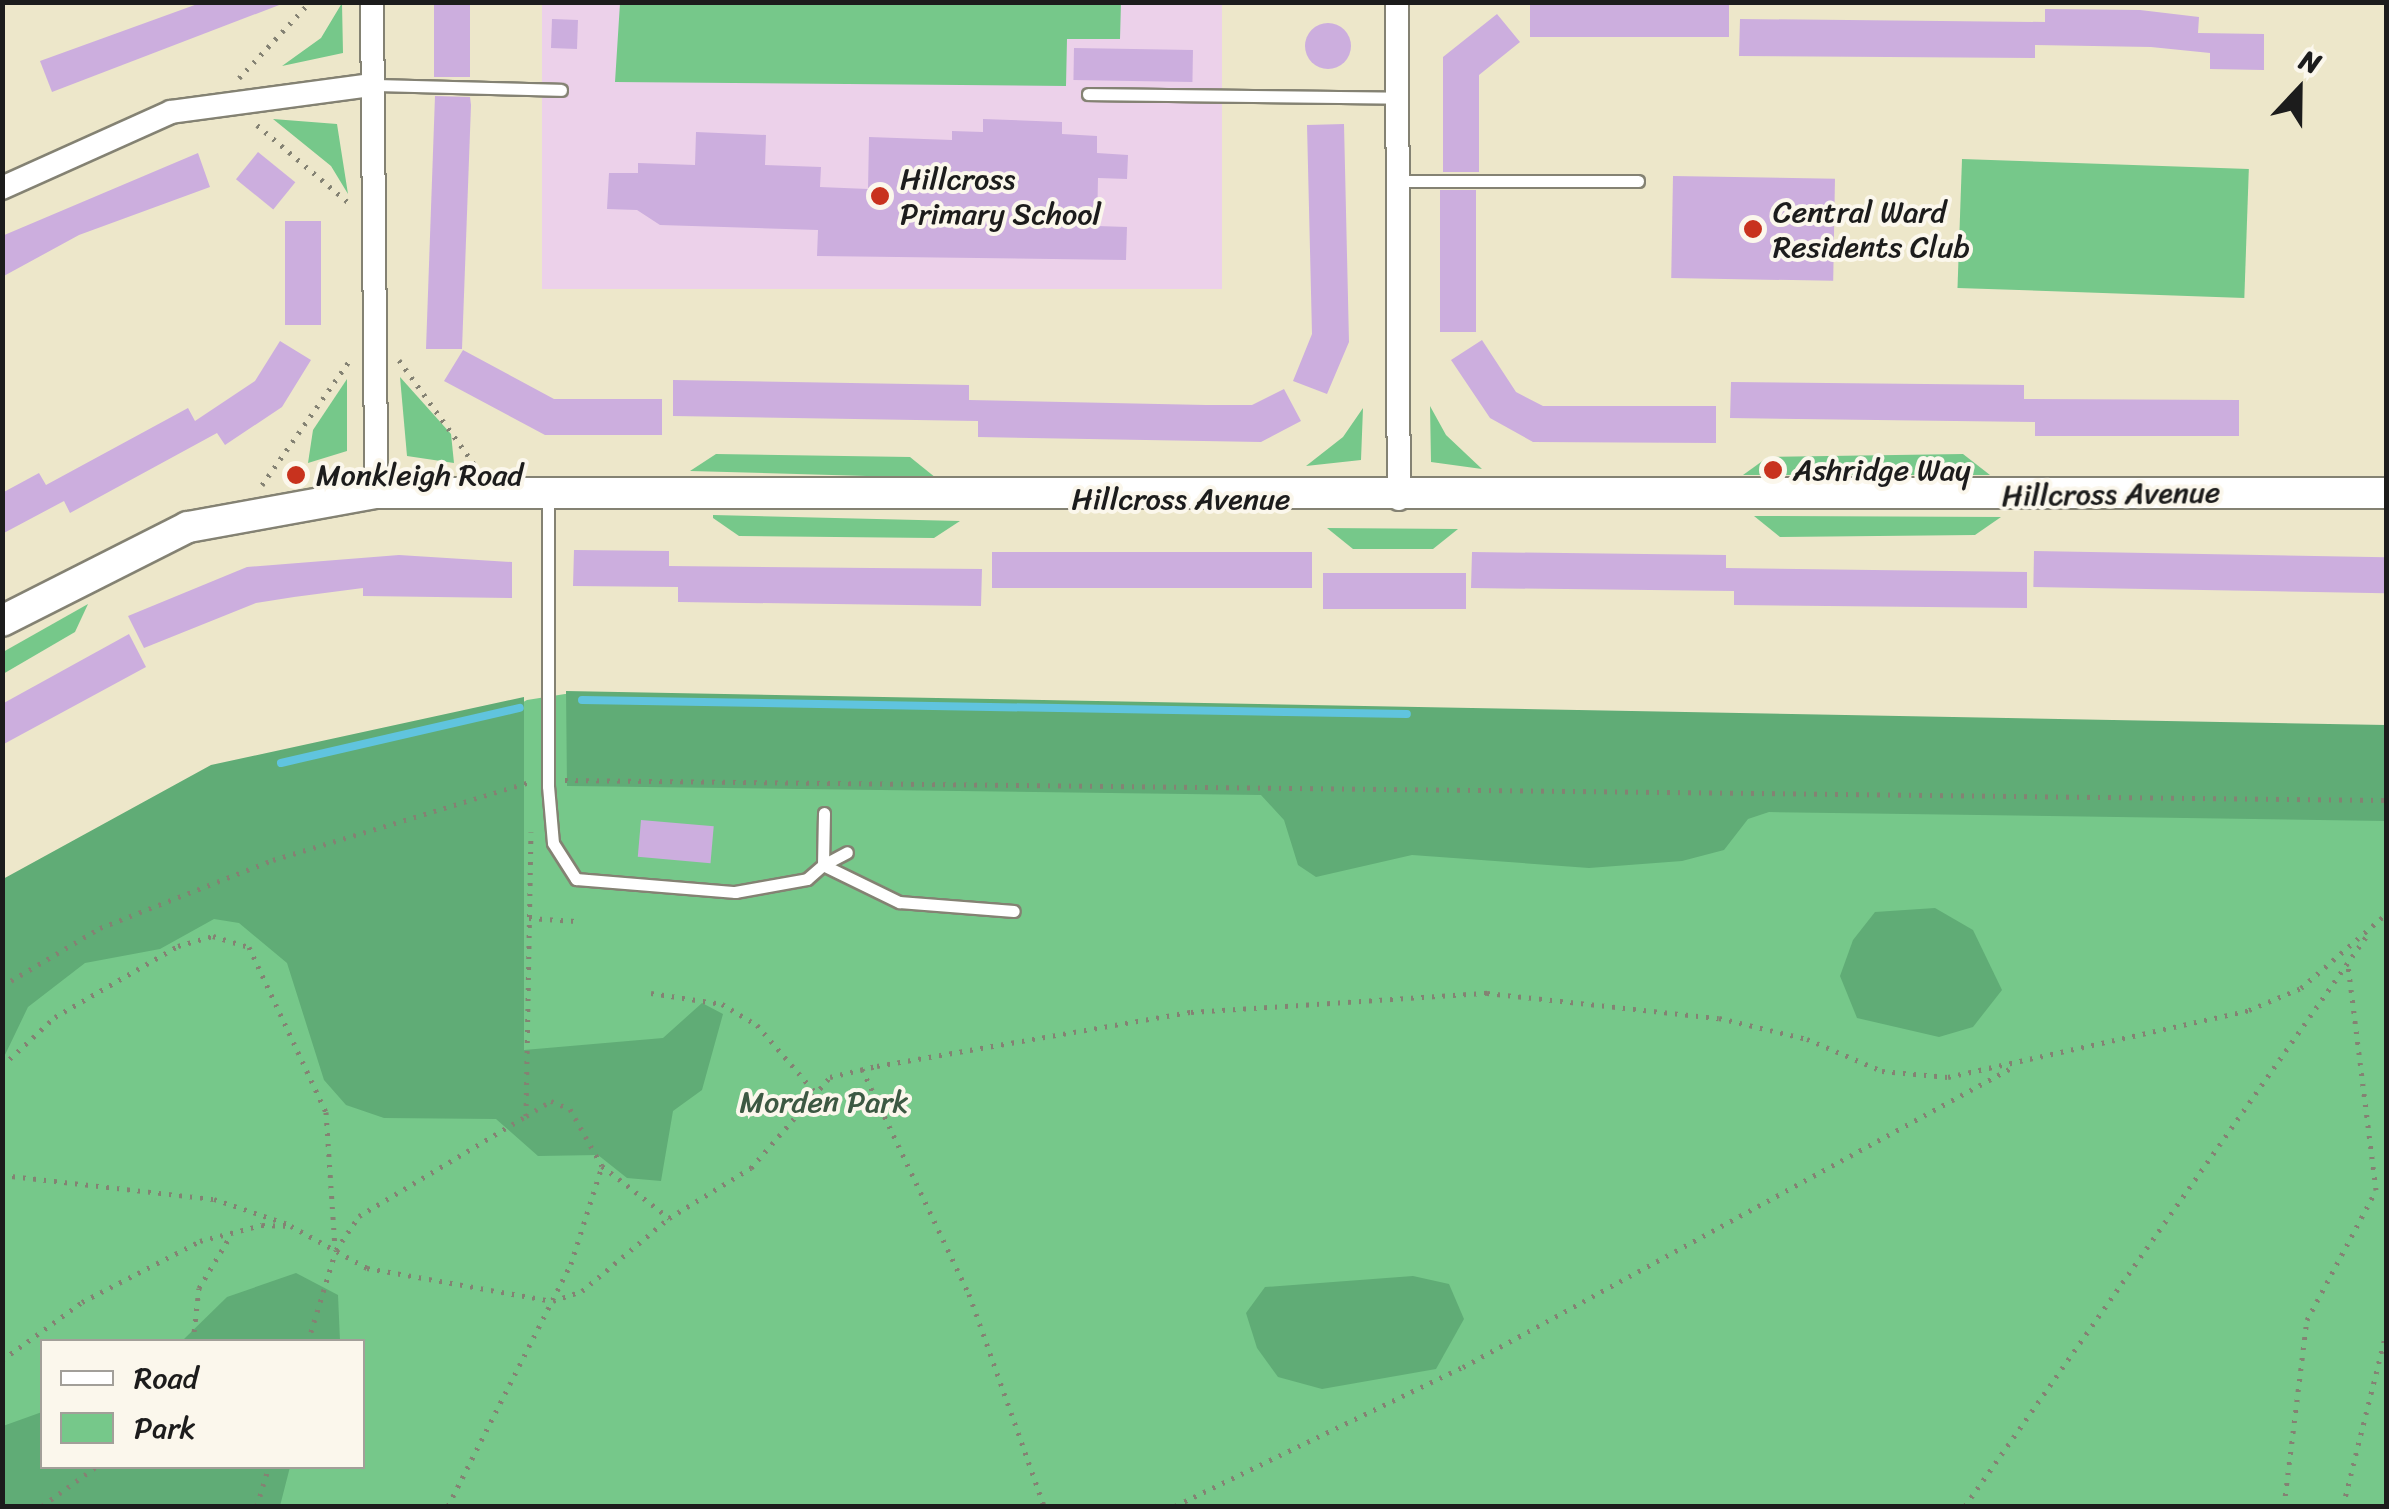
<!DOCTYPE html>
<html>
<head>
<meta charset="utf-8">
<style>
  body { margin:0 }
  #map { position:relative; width:2389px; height:1509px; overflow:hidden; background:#ede7ca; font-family:Sriracha,sans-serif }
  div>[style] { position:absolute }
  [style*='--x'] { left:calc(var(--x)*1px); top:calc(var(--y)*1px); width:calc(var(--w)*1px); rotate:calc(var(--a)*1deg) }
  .built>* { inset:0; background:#ecd1ea; transform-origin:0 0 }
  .green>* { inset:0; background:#76c88a; transform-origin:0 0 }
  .forest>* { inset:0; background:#60ac76 }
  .stream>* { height:8px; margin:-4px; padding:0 4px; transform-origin:4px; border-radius:4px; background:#60c4de }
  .building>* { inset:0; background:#ccaede; transform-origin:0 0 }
  .round { border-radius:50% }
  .path>* { height:5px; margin-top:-2.5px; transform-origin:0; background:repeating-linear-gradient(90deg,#848273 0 2.5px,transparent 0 10.5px) }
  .roads { filter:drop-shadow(2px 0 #848273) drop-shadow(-2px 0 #848273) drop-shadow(0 2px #848273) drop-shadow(0 -2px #848273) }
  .service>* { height:11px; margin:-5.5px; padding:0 5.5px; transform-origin:5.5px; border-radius:5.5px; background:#fff }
  .minor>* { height:22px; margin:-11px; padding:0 11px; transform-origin:11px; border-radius:11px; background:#fff }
  .tertiary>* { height:30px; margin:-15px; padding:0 15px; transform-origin:15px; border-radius:15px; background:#fff }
  .dots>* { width:28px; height:28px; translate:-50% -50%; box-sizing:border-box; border:5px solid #fbf7ec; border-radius:50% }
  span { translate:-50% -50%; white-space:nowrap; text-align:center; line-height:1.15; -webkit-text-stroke:8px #fbf7ec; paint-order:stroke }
  .poi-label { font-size:30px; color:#1c1c1c }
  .left { translate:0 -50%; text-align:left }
  .street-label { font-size:30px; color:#1c1c1c }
  .park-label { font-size:30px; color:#3c5842 }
  .frame { position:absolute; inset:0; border:5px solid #1c1c1c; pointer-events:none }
  .legend { position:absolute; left:40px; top:1339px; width:325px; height:130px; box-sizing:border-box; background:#fbf7ec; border:2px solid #a29f99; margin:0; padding:12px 18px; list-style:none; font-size:30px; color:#1c1c1c }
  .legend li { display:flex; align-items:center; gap:20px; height:50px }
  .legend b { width:50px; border:2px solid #a29f99 }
  .north { position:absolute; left:2249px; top:40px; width:100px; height:100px; -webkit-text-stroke:8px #fbf7ec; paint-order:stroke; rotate:22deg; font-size:28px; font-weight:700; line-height:40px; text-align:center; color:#1c1c1c }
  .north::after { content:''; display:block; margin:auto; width:35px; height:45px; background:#1c1c1c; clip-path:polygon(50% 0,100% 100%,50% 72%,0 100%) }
</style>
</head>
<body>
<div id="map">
  <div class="built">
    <i style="left:542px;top:3px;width:680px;height:286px"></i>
  </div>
  <div class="green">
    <i style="clip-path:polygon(342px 3px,343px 53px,282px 66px,321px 38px)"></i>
    <i style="clip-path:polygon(620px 3px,1121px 2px,1121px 3px,1120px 39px,1067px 39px,1066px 86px,615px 82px)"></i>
    <i style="clip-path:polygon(273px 119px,337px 124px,348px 194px,331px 166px)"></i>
    <i style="left:1962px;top:159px;width:287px;height:129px;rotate:2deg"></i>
    <i style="clip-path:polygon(400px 377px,451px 434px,454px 463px,407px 456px)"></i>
    <i style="clip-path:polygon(347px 379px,347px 451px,308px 463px,313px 430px)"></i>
    <i style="clip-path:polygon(1430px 406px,1446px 435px,1482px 469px,1431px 462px)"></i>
    <i style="clip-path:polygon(1363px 408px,1361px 460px,1306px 466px,1343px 437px)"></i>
    <i style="clip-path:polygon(716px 454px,910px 457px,936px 478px,690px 471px)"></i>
    <i style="clip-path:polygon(1963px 454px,1990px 475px,1743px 475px,1768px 457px)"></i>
    <i style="clip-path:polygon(1754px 516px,2001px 517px,1975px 535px,1780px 537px)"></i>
    <i style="clip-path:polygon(713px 518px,713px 515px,960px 521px,934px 538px,739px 536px)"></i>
    <i style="clip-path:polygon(1327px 528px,1458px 529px,1433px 549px,1353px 549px)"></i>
    <i style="clip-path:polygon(88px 604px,75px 632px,3px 674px,3px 652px)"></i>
    <i style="clip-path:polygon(evenodd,565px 694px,2386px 727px,2386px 1506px,3px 1506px,2px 981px,527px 700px,565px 694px,42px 1342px,362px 1342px,362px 1466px,42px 1466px,42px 1342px)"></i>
  </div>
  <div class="forest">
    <i style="clip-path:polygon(566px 691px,2386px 725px,2386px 821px,1769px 812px,1748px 819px,1724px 850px,1682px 861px,1589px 868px,1412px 855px,1316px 877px,1298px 865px,1284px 820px,1261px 795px,567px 786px)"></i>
    <i style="clip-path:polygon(524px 697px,524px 1050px,663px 1038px,702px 1003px,723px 1014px,702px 1090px,673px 1111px,661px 1181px,627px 1178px,598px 1155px,538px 1156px,496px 1119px,384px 1118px,346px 1105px,324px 1080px,287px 963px,239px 923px,214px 919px,160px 949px,85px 963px,28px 1007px,3px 1059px,3px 879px,211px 765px)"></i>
    <i style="clip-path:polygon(1935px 908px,1973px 930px,2002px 990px,1973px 1027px,1939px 1037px,1857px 1018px,1840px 976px,1853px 940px,1875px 912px)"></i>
    <i style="clip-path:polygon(296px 1273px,338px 1295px,340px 1341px,182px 1341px,227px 1297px)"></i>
    <i style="clip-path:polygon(1413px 1276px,1449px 1284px,1464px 1319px,1436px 1369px,1322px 1389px,1278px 1377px,1257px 1348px,1246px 1313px,1265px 1287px)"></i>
    <i style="clip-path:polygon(42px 1412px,42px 1466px,290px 1467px,280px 1506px,3px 1506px,3px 1426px)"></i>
  </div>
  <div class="stream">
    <i style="--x:582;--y:700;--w:825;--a:0.97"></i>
    <i style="--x:281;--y:763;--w:245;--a:-13"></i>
  </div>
  <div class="building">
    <i style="clip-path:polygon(203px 2px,287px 2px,52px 92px,40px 61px)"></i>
    <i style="left:434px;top:2px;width:36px;height:75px"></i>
    <i style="left:1530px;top:2px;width:199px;height:35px"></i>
    <i style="clip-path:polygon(2045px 9px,2140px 10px,2199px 17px,2198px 33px,2264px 34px,2264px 70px,2210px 69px,2210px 53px,2151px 47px,2035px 45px,2035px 58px,1739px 56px,1740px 19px,2045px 22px)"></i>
    <i style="clip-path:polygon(1497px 14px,1520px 42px,1479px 75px,1479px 172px,1443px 172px,1443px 57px)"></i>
    <i style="left:552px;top:19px;width:26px;height:29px;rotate:2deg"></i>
    <i class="round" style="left:1305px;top:23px;width:46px;height:46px"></i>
    <i style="left:1074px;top:48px;width:119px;height:32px;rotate:1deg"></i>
    <i style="clip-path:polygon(435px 96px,470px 97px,471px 105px,462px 349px,426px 349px)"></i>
    <i style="clip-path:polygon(983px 119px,1062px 122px,1062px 134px,1097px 136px,1097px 153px,1128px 155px,1127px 179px,1098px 178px,1097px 226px,1127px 227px,1126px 260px,817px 256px,818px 230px,660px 225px,637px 210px,607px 209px,609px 173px,638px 173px,638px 163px,695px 165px,696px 132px,766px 135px,765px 165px,821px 167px,820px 187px,868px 189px,869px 137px,952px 140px,952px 131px,983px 132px)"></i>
    <i style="clip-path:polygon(1344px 124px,1349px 342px,1327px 394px,1293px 381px,1312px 334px,1307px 125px)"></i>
    <i style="left:258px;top:152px;width:48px;height:35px;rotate:39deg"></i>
    <i style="clip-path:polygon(198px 153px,210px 187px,79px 235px,2px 277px,2px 236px)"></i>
    <i style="left:1673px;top:176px;width:162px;height:102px;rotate:1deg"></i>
    <i style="left:1440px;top:190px;width:36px;height:142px"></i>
    <i style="left:285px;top:221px;width:36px;height:104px"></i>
    <i style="clip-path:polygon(1482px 340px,1516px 392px,1543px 406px,1716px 406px,1716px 443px,1533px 442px,1490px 418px,1451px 360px)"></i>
    <i style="clip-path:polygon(280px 341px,311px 360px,282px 407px,225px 445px,217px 433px,70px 513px,64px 501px,2px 534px,2px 493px,39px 473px,46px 485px,188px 408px,195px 421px,255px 381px)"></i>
    <i style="clip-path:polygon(463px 350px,554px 399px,662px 399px,662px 435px,545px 435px,444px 381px)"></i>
    <i style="clip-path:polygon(673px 380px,969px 385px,969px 400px,1206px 405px,1252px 405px,1284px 389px,1301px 421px,1261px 442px,978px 437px,978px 421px,673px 416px)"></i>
    <i style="clip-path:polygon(1731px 382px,2024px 385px,2024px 399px,2239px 400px,2239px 436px,2035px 436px,2035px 422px,1730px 418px)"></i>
    <i style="clip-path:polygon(574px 550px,669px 551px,669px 566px,982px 569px,981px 606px,678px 602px,678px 587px,573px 586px)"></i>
    <i style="left:2034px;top:551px;width:352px;height:36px;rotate:1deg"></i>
    <i style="left:992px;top:552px;width:320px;height:36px"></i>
    <i style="clip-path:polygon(1472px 552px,1726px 555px,1726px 568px,2027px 572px,2027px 608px,1734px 605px,1734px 591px,1471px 588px)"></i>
    <i style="clip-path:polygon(399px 555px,512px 562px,512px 598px,363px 596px,363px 588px,294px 597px,256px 603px,144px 648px,128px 616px,247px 567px)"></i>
    <i style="left:1323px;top:573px;width:143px;height:36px"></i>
    <i style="clip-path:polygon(129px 634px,146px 667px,2px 745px,2px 704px)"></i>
    <i style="left:641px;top:820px;width:73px;height:37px;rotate:5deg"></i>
  </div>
  <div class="path">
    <i style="--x:239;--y:78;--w:104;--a:-46.9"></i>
    <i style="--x:257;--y:125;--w:122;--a:40.3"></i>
    <i style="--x:399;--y:360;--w:128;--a:54.2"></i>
    <i style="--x:262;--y:485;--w:153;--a:-54.9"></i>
    <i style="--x:565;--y:780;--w:1821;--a:0.63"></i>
    <i style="--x:529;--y:918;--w:47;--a:3.7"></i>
    <i style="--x:2;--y:986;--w:114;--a:-30.6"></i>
    <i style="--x:100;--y:928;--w:186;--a:-21.5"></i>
    <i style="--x:273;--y:860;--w:268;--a:-16.9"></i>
    <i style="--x:651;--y:993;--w:72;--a:8.8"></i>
    <i style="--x:722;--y:1004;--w:41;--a:31"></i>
    <i style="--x:757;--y:1025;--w:87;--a:49.2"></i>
    <i style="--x:2;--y:1066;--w:72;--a:-42.8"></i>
    <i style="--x:55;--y:1017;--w:142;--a:-30"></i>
    <i style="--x:178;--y:946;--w:36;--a:-16"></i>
    <i style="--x:213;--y:936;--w:38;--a:17"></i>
    <i style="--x:249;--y:947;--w:182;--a:65"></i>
    <i style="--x:326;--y:1112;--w:135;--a:86.2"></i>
    <i style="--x:862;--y:1069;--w:249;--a:64.6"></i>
    <i style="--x:969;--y:1294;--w:225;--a:70.5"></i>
    <i style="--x:526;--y:1116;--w:29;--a:-31"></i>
    <i style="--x:551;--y:1101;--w:21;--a:23"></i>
    <i style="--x:570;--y:1109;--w:65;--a:60.7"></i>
    <i style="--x:602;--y:1166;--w:85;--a:37.8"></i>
    <i style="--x:2;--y:1175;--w:213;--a:6.5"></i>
    <i style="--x:214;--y:1199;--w:78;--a:18.7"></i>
    <i style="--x:193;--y:1342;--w:54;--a:-83.7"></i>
    <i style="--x:199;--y:1288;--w:62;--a:-58.9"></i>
    <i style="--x:308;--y:1342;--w:96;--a:-73.1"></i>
    <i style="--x:336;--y:1250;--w:41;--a:-55.9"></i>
    <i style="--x:359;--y:1216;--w:195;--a:-30.9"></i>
    <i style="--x:526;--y:1116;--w:284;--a:-89"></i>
    <i style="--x:2;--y:1360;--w:99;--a:-35.9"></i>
    <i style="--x:82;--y:1302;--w:133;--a:-27.3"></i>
    <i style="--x:200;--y:1241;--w:64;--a:-14.5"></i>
    <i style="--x:262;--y:1225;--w:29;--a:2"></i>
    <i style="--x:291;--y:1226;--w:87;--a:28.9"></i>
    <i style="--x:367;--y:1268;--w:189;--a:10.1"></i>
    <i style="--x:553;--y:1301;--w:31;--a:-19"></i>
    <i style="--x:582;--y:1291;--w:114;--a:-40"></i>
    <i style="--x:669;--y:1218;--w:96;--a:-31.4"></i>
    <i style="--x:751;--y:1168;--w:121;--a:-49"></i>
    <i style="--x:830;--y:1077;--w:48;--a:-13.2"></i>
    <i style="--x:877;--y:1066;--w:319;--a:-9.8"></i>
    <i style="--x:1191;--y:1012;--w:297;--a:-3.7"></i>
    <i style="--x:1487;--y:993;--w:233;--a:6.2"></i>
    <i style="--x:1719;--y:1018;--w:90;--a:13.4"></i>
    <i style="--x:1807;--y:1039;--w:82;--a:23.1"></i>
    <i style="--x:1882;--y:1071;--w:66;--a:5.2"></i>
    <i style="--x:1948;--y:1077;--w:308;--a:-12.5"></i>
    <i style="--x:2249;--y:1010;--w:56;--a:-22.9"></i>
    <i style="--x:2301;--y:988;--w:113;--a:-41"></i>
    <i style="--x:42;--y:1506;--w:68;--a:-36"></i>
    <i style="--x:257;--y:1506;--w:42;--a:-73.3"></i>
    <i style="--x:448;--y:1506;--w:271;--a:-63.1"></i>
    <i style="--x:571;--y:1264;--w:103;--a:-72.4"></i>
    <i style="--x:1175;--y:1506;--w:320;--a:-25.8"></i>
    <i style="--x:1463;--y:1367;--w:626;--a:-28.61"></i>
    <i style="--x:1965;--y:1506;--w:696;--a:-54.83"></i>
    <i style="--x:2284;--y:1506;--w:187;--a:-83"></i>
    <i style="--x:2307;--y:1320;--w:147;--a:-62"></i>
    <i style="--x:2376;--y:1190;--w:227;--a:-97.1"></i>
    <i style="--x:2343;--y:1506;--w:178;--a:-76"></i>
  </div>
  <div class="roads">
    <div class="service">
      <i style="--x:372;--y:85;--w:189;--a:1.5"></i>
      <i style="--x:1088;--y:94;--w:309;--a:0.7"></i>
      <i style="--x:1397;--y:181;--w:241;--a:0"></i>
      <i style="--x:548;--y:494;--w:292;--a:90"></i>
      <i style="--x:548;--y:786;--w:57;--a:85"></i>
      <i style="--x:553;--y:843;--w:43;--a:57.4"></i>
      <i style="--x:576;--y:879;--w:160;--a:4.7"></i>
      <i style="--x:735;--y:892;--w:73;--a:-10.2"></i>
      <i style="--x:807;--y:879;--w:21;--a:-41"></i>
      <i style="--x:823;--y:865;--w:85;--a:26"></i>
      <i style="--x:899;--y:902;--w:115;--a:4.5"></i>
      <i style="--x:824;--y:813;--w:52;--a:91.1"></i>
      <i style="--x:823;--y:865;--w:27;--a:-28"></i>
    </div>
    <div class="minor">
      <i style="--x:372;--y:2;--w:491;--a:89.5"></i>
      <i style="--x:1397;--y:2;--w:497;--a:89.8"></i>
      <i style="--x:2;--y:188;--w:185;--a:-24.2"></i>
      <i style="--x:171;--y:112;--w:203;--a:-7.7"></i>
    </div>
    <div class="tertiary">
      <i style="--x:2;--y:621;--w:208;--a:-26.8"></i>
      <i style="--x:188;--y:527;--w:191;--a:-10.3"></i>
      <i style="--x:376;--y:493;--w:2010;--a:0"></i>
    </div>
  </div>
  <div class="dots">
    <i style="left:880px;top:196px;background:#c8321e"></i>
    <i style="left:1753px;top:229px;background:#c8321e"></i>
    <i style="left:1773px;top:470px;background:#c8321e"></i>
    <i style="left:296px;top:475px;background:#c8321e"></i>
  </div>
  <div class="poi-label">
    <span class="left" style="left:900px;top:196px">Hillcross<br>Primary School</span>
    <span class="left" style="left:1773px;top:229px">Central Ward<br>Residents Club</span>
    <span class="left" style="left:1793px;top:470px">Ashridge Way</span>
    <span class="left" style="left:316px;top:475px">Monkleigh Road</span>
  </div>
  <div class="street-label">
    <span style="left:2111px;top:494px;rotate:-1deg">Hillcross Avenue</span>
    <span style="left:1181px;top:499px">Hillcross Avenue</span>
  </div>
  <div class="park-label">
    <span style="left:824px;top:1102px">Morden Park</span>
  </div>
  <div class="frame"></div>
  <ul class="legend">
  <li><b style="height:12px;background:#fff"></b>Road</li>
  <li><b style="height:28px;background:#76c88a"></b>Park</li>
  </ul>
  <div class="north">N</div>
</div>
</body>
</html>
